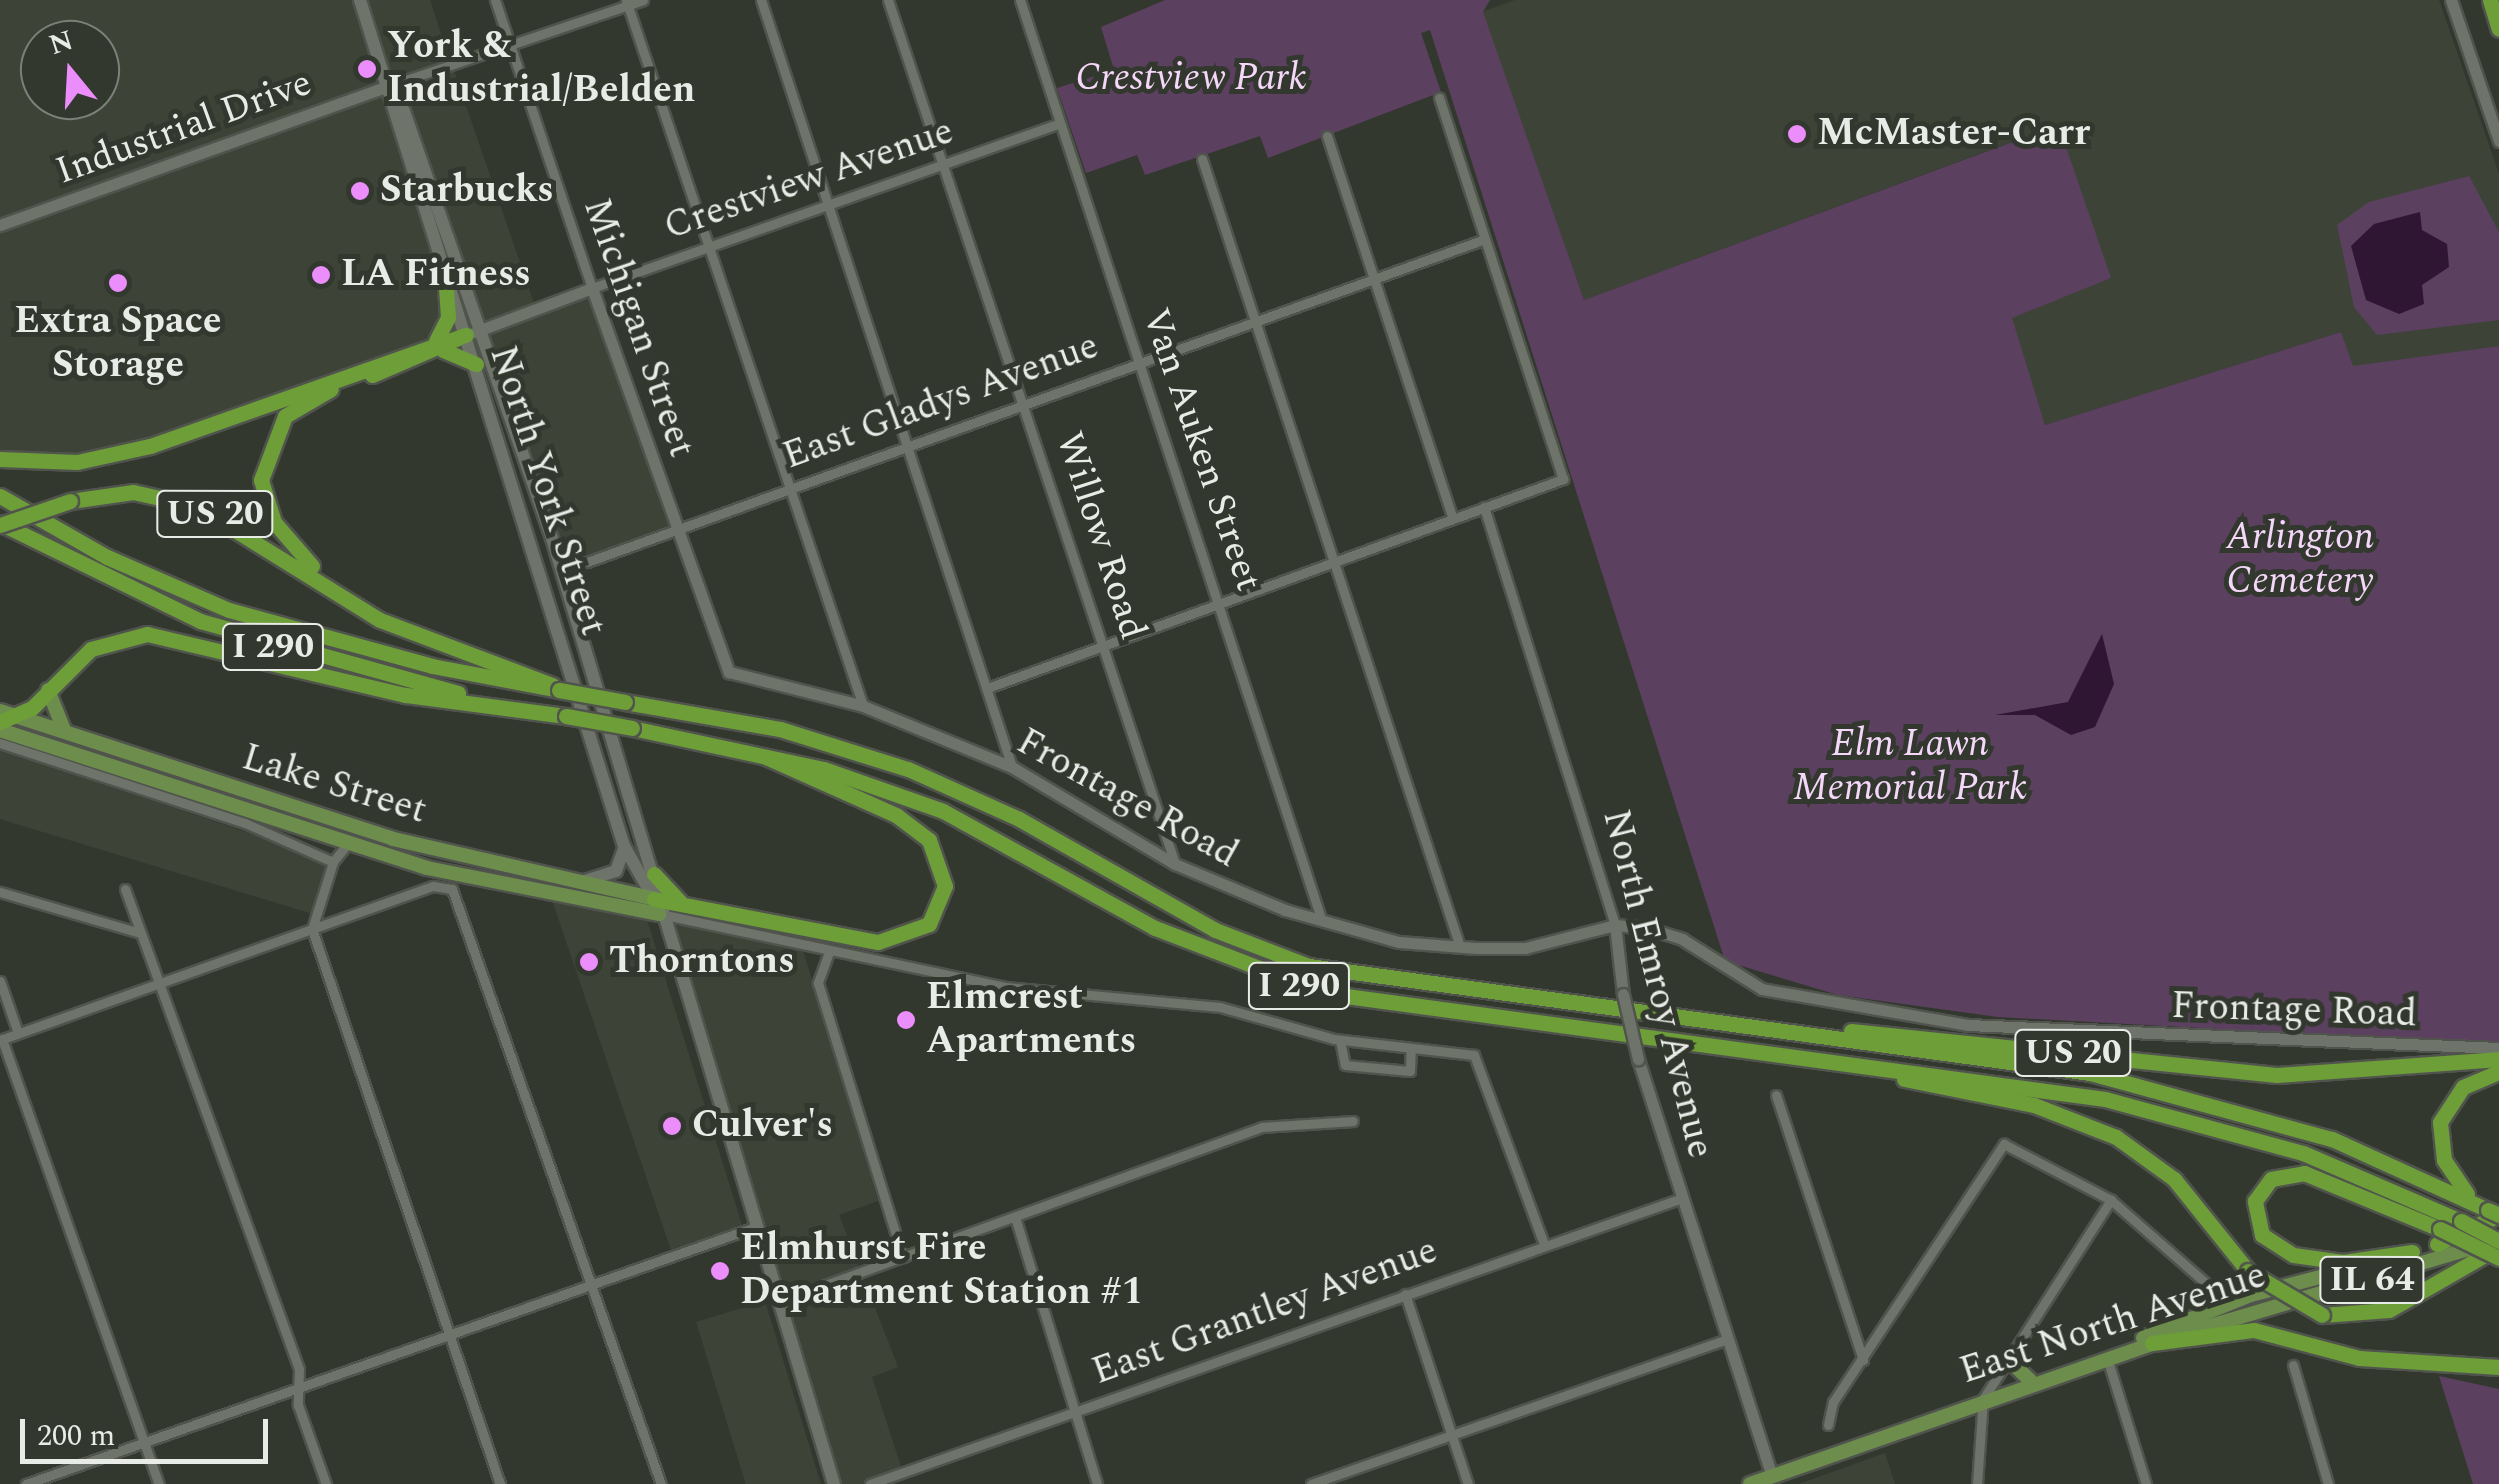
<!DOCTYPE html>
<html>
<head>
<meta charset="utf-8">
<style>
  body { margin:0 }
  #map { position:relative; width:2499px; height:1484px; overflow:hidden; background:#33382f; font-family:Spectral,serif }
  div>[style] { position:absolute }
  [style*='--x'] { left:calc(var(--x)*1px); top:calc(var(--y)*1px); width:calc(var(--w)*1px); rotate:calc(var(--a)*1deg) }
  .built>* { inset:0; background:#3d4437; transform-origin:0 0 }
  .green>* { inset:0; background:#5b405f }
  .water>* { inset:0; background:#2f1633 }
  .roads { filter:drop-shadow(2px 0 #50544d) drop-shadow(-2px 0 #50544d) drop-shadow(0 2px #50544d) drop-shadow(0 -2px #50544d) }
  .minor>* { height:9px; margin:-4.5px; padding:0 4.5px; transform-origin:4.5px; border-radius:4.5px; background:#6e746a }
  .tertiary>* { height:11px; margin:-5.5px; padding:0 5.5px; transform-origin:5.5px; border-radius:5.5px; background:#6e746a }
  .secondary>* { height:12px; margin:-6px; padding:0 6px; transform-origin:6px; border-radius:6px; background:#6e746a }
  .primary>* { height:14px; margin:-7px; padding:0 7px; transform-origin:7px; border-radius:7px; background:#6d8d4c }
  .motorway>* { height:15px; margin:-7.5px; padding:0 7.5px; transform-origin:7.5px; border-radius:7.5px; background:#6d9e38 }
  .bridges { filter:drop-shadow(2px 0 #50544d) drop-shadow(-2px 0 #50544d) drop-shadow(0 2px #50544d) drop-shadow(0 -2px #50544d) }
  .tertiary-bridge>* { height:11px; margin:-5.5px; padding:0 5.5px; transform-origin:5.5px; border-radius:5.5px; background:#6e746a }
  .motorway-bridge>* { height:15px; margin:-7.5px; padding:0 7.5px; transform-origin:7.5px; border-radius:7.5px; background:#6d9e38 }
  .dots>* { width:28px; height:28px; translate:-50% -50%; box-sizing:border-box; border:5px solid #33382f; border-radius:50% }
  span { translate:-50% -50%; white-space:nowrap; text-align:center; line-height:1.15; -webkit-text-stroke:10px #33382f; paint-order:stroke }
  .shield-label span { padding:2px 8px; background:#33382f; border:2px solid; border-radius:8px; -webkit-text-stroke-width:0 }
  .shield-label { font-size:35px; color:#e8ebe6; font-weight:700 }
  .poi-label { font-size:38px; color:#e8ebe6; font-weight:700 }
  .left { translate:0 -50%; text-align:left }
  .park-label { font-size:38px; color:#f4d7f9; font-style:italic }
  .street-label { font-size:38px; color:#e8ebe6 }
  .north { position:absolute; left:20px; top:20px; width:100px; height:100px; box-sizing:border-box; background:#33382f; border:2px solid #7b8078; border-radius:50%; rotate:342deg; font-size:28px; font-weight:700; line-height:40px; text-align:center; color:#e8ebe6 }
  .north::after { content:''; display:block; margin:auto; width:35px; height:45px; background:#eb8dfb; clip-path:polygon(50% 0,100% 100%,50% 72%,0 100%) }
  .scale { position:absolute; left:20px; top:1419px; width:248px; height:45px; box-sizing:border-box; border:5px solid #e8ebe6; border-top:0; padding-left:12px; font-size:30px; line-height:35px; white-space:nowrap; color:#e8ebe6; -webkit-text-stroke:8px #33382f; paint-order:stroke }
</style>
</head>
<body>
<div id="map">
  <div class="built">
    <i style="clip-path:polygon(evenodd,0 0,358px 0,466px 325px,154px 438px,48px 459px,0 454px,0 0,40px 40px,100px 40px,100px 100px,40px 100px,40px 40px)"></i>
    <i style="clip-path:polygon(363px 0,430px 0,451px 64px,390px 83px)"></i>
    <i style="clip-path:polygon(1515px 0,2439px 0,2499px 174px,2499px 346px,2352px 367px,2341px 332px,2045px 425px,2011px 318px,2110px 278px,2041px 131px,1584px 300px,1482px 12px)"></i>
    <i style="left:453px;top:68px;width:253px;height:65px;rotate:71deg"></i>
    <i style="left:590px;top:292px;width:250px;height:119px;rotate:71deg"></i>
    <i style="clip-path:polygon(0 750px,306px 852px,327px 864px,313px 914px,0 819px)"></i>
    <i style="clip-path:polygon(552px 900px,647px 920px,742px 1225px,671px 1250px)"></i>
    <i style="clip-path:polygon(680px 922px,803px 950px,878px 1201px,839px 1215px,898px 1367px,872px 1377px,904px 1476px,885px 1484px,842px 1484px,672px 933px)"></i>
    <i style="left:765px;top:1301px;width:192px;height:72px;rotate:73deg"></i>
    <i style="clip-path:polygon(1885px 1453px,1895px 1484px,1799px 1484px)"></i>
  </div>
  <div class="green">
    <i style="clip-path:polygon(1165px 0,1490px 0,1483px 12px,1584px 300px,2042px 131px,2065px 144px,2111px 278px,2012px 318px,2045px 425px,2341px 332px,2353px 366px,2499px 346px,2499px 1044px,1998px 1017px,1838px 995px,1725px 961px,1430px 30px,1421px 33px,1441px 92px,1268px 158px,1260px 136px,1145px 175px,1137px 155px,1086px 173px,1057px 88px,1114px 70px,1101px 27px)"></i>
    <i style="clip-path:polygon(2469px 176px,2499px 232px,2499px 320px,2377px 335px,2354px 307px,2337px 225px,2369px 202px)"></i>
    <i style="clip-path:polygon(2439px 1376px,2499px 1389px,2499px 1484px,2473px 1484px)"></i>
  </div>
  <div class="water">
    <i style="clip-path:polygon(2420px 212px,2422px 230px,2447px 244px,2449px 267px,2422px 285px,2424px 304px,2399px 314px,2366px 300px,2351px 246px,2374px 224px)"></i>
    <i style="clip-path:polygon(2102px 634px,2114px 684px,2095px 727px,2071px 735px,2035px 715px,1995px 715px,2068px 702px)"></i>
  </div>
  <div class="roads">
    <div class="minor">
      <i style="--x:495;--y:0;--w:304;--a:71.4"></i>
      <i style="--x:592;--y:288;--w:496;--a:-19.4"></i>
      <i style="--x:626;--y:0;--w:745;--a:71.44"></i>
      <i style="--x:761;--y:0;--w:807;--a:71.88"></i>
      <i style="--x:888;--y:0;--w:910;--a:71.62"></i>
      <i style="--x:1020;--y:0;--w:969;--a:71.85"></i>
      <i style="--x:388;--y:86;--w:269;--a:-18.6"></i>
      <i style="--x:1327;--y:136;--w:403;--a:71.8"></i>
      <i style="--x:1202;--y:159;--w:829;--a:71.87"></i>
      <i style="--x:1484;--y:507;--w:438;--a:72.6"></i>
      <i style="--x:587;--y:562;--w:954;--a:-19.78"></i>
      <i style="--x:990;--y:687;--w:610;--a:-19.95"></i>
      <i style="--x:1563;--y:479;--w:401;--a:-108"></i>
      <i style="--x:0;--y:743;--w:258;--a:18.1"></i>
      <i style="--x:245;--y:823;--w:96;--a:23.9"></i>
      <i style="--x:349;--y:842;--w:26;--a:129"></i>
      <i style="--x:333;--y:862;--w:70;--a:107.4"></i>
      <i style="--x:312;--y:929;--w:586;--a:71.29"></i>
      <i style="--x:125;--y:889;--w:511;--a:70.07"></i>
      <i style="--x:299;--y:1369;--w:36;--a:92"></i>
      <i style="--x:298;--y:1405;--w:84;--a:70.5"></i>
      <i style="--x:0;--y:892;--w:146;--a:16.3"></i>
      <i style="--x:660;--y:914;--w:353;--a:11.9"></i>
      <i style="--x:1005;--y:987;--w:216;--a:5.3"></i>
      <i style="--x:1220;--y:1007;--w:118;--a:15.7"></i>
      <i style="--x:1334;--y:1039;--w:141;--a:6.5"></i>
      <i style="--x:1474;--y:1055;--w:202;--a:69.7"></i>
      <i style="--x:829;--y:952;--w:33;--a:110"></i>
      <i style="--x:818;--y:983;--w:287;--a:72.8"></i>
      <i style="--x:0;--y:981;--w:55;--a:70.9"></i>
      <i style="--x:2;--y:1039;--w:472;--a:70.6"></i>
      <i style="--x:0;--y:1040;--w:460;--a:-19.6"></i>
      <i style="--x:433;--y:886;--w:19;--a:9"></i>
      <i style="--x:452;--y:889;--w:631;--a:70.65"></i>
      <i style="--x:1340;--y:1040;--w:25;--a:79"></i>
      <i style="--x:1345;--y:1065;--w:65;--a:5.3"></i>
      <i style="--x:1410;--y:1071;--w:23;--a:-88"></i>
      <i style="--x:1776;--y:1095;--w:279;--a:71.8"></i>
      <i style="--x:1015;--y:1217;--w:279;--a:72.9"></i>
      <i style="--x:1405;--y:1294;--w:200;--a:71.7"></i>
      <i style="--x:778;--y:1302;--w:515;--a:-19.88"></i>
      <i style="--x:1262;--y:1127;--w:91;--a:-3.8"></i>
      <i style="--x:2107;--y:1358;--w:132;--a:72.8"></i>
      <i style="--x:2293;--y:1365;--w:124;--a:73.6"></i>
      <i style="--x:1828;--y:1425;--w:24;--a:-78"></i>
      <i style="--x:1833;--y:1402;--w:310;--a:-56.5"></i>
      <i style="--x:2004;--y:1144;--w:121;--a:27.6"></i>
      <i style="--x:2111;--y:1200;--w:138;--a:41.2"></i>
      <i style="--x:26;--y:1484;--w:773;--a:-19.42"></i>
      <i style="--x:870;--y:1484;--w:861;--a:-19.4"></i>
      <i style="--x:1311;--y:1484;--w:441;--a:-19.2"></i>
      <i style="--x:1977;--y:1484;--w:85;--a:-86"></i>
      <i style="--x:1983;--y:1399;--w:237;--a:-57.3"></i>
    </div>
    <div class="tertiary">
      <i style="--x:2451;--y:0;--w:149;--a:71.2"></i>
      <i style="--x:0;--y:225;--w:412;--a:-19.7"></i>
      <i style="--x:475;--y:332;--w:125;--a:-20.6"></i>
      <i style="--x:592;--y:288;--w:408;--a:70.4"></i>
      <i style="--x:729;--y:672;--w:138;--a:14.2"></i>
      <i style="--x:863;--y:706;--w:161;--a:22.3"></i>
      <i style="--x:1012;--y:767;--w:190;--a:30.8"></i>
      <i style="--x:1175;--y:864;--w:119;--a:22.7"></i>
      <i style="--x:1285;--y:910;--w:118;--a:15.7"></i>
      <i style="--x:1399;--y:942;--w:77;--a:4.5"></i>
      <i style="--x:1476;--y:948;--w:49;--a:0"></i>
      <i style="--x:1525;--y:948;--w:93;--a:-14.3"></i>
      <i style="--x:1615;--y:925;--w:32;--a:5"></i>
      <i style="--x:1647;--y:928;--w:37;--a:17"></i>
      <i style="--x:1682;--y:939;--w:94;--a:32"></i>
      <i style="--x:1762;--y:989;--w:209;--a:9.9"></i>
      <i style="--x:1968;--y:1025;--w:531;--a:2.48"></i>
      <i style="--x:1615;--y:925;--w:69;--a:83.4"></i>
      <i style="--x:1638;--y:1059;--w:438;--a:72.2"></i>
    </div>
    <div class="secondary">
      <i style="--x:360;--y:0;--w:886;--a:72.67"></i>
      <i style="--x:624;--y:846;--w:61;--a:60.5"></i>
      <i style="--x:392;--y:99;--w:17;--a:45"></i>
      <i style="--x:404;--y:111;--w:459;--a:70.9"></i>
      <i style="--x:554;--y:545;--w:980;--a:73.4"></i>
      <i style="--x:582;--y:882;--w:36;--a:-18"></i>
      <i style="--x:616;--y:871;--w:23;--a:-70"></i>
    </div>
    <div class="primary">
      <i style="--x:48;--y:690;--w:43;--a:68.2"></i>
      <i style="--x:0;--y:711;--w:413;--a:18"></i>
      <i style="--x:393;--y:839;--w:268;--a:12.9"></i>
      <i style="--x:0;--y:730;--w:449;--a:17.9"></i>
      <i style="--x:427;--y:868;--w:237;--a:11.2"></i>
      <i style="--x:2180;--y:1335;--w:319;--a:-16.6"></i>
      <i style="--x:2143;--y:1338;--w:116;--a:-21.7"></i>
      <i style="--x:2251;--y:1295;--w:123;--a:-14.6"></i>
      <i style="--x:2009;--y:1360;--w:30;--a:44"></i>
      <i style="--x:1750;--y:1484;--w:434;--a:-19.2"></i>
    </div>
    <div class="motorway">
      <i style="--x:2490;--y:0;--w:30;--a:73"></i>
      <i style="--x:436;--y:341;--w:27;--a:-63"></i>
      <i style="--x:448;--y:317;--w:43;--a:-94"></i>
      <i style="--x:443;--y:350;--w:36;--a:23"></i>
      <i style="--x:372;--y:375;--w:94;--a:-23.3"></i>
      <i style="--x:0;--y:459;--w:77;--a:2.2"></i>
      <i style="--x:77;--y:462;--w:75;--a:-12.4"></i>
      <i style="--x:150;--y:446;--w:335;--a:-19.4"></i>
      <i style="--x:0;--y:496;--w:123;--a:29.7"></i>
      <i style="--x:107;--y:557;--w:133;--a:23.5"></i>
      <i style="--x:229;--y:610;--w:211;--a:15.4"></i>
      <i style="--x:432;--y:666;--w:129;--a:10.7"></i>
      <i style="--x:70;--y:501;--w:64;--a:-8.1"></i>
      <i style="--x:133;--y:492;--w:65;--a:12.5"></i>
      <i style="--x:196;--y:506;--w:216;--a:31.8"></i>
      <i style="--x:380;--y:620;--w:184;--a:20.7"></i>
      <i style="--x:0;--y:523;--w:223;--a:26.1"></i>
      <i style="--x:200;--y:621;--w:268;--a:15.6"></i>
      <i style="--x:312;--y:566;--w:58;--a:-130.8"></i>
      <i style="--x:274;--y:522;--w:44;--a:-107.2"></i>
      <i style="--x:261;--y:480;--w:68;--a:-69.4"></i>
      <i style="--x:285;--y:416;--w:53;--a:-30.4"></i>
      <i style="--x:625;--y:702;--w:157;--a:9.9"></i>
      <i style="--x:780;--y:729;--w:134;--a:17.4"></i>
      <i style="--x:908;--y:769;--w:122;--a:24.2"></i>
      <i style="--x:1019;--y:819;--w:225;--a:29.5"></i>
      <i style="--x:1215;--y:930;--w:101;--a:21"></i>
      <i style="--x:1309;--y:966;--w:788;--a:7.8"></i>
      <i style="--x:2090;--y:1073;--w:251;--a:15.3"></i>
      <i style="--x:2332;--y:1139;--w:171;--a:24.5"></i>
      <i style="--x:0;--y:722;--w:35;--a:-24"></i>
      <i style="--x:32;--y:708;--w:83;--a:-45"></i>
      <i style="--x:91;--y:649;--w:58;--a:-15"></i>
      <i style="--x:147;--y:634;--w:266;--a:13.3"></i>
      <i style="--x:406;--y:695;--w:161;--a:7.5"></i>
      <i style="--x:632;--y:728;--w:196;--a:12.1"></i>
      <i style="--x:824;--y:769;--w:126;--a:19.4"></i>
      <i style="--x:943;--y:811;--w:242;--a:28.9"></i>
      <i style="--x:1155;--y:928;--w:181;--a:21"></i>
      <i style="--x:1324;--y:993;--w:788;--a:7.73"></i>
      <i style="--x:2105;--y:1099;--w:205;--a:15.3"></i>
      <i style="--x:2303;--y:1153;--w:172;--a:23.3"></i>
      <i style="--x:654;--y:874;--w:38;--a:47"></i>
      <i style="--x:654;--y:899;--w:228;--a:10.9"></i>
      <i style="--x:878;--y:942;--w:54;--a:-19.4"></i>
      <i style="--x:929;--y:924;--w:41;--a:-67.2"></i>
      <i style="--x:945;--y:886;--w:49;--a:-109.2"></i>
      <i style="--x:929;--y:840;--w:41;--a:-142.9"></i>
      <i style="--x:896;--y:815;--w:142;--a:-156"></i>
      <i style="--x:1851;--y:1031;--w:428;--a:5.9"></i>
      <i style="--x:2277;--y:1075;--w:223;--a:-4.1"></i>
      <i style="--x:1904;--y:1079;--w:133;--a:11.3"></i>
      <i style="--x:2034;--y:1105;--w:88;--a:21.3"></i>
      <i style="--x:2116;--y:1137;--w:72;--a:35.9"></i>
      <i style="--x:2174;--y:1179;--w:118;--a:51.2"></i>
      <i style="--x:2467;--y:1194;--w:41;--a:-124.1"></i>
      <i style="--x:2444;--y:1160;--w:38;--a:-96"></i>
      <i style="--x:2440;--y:1122;--w:42;--a:-56.7"></i>
      <i style="--x:2463;--y:1087;--w:39;--a:-23"></i>
      <i style="--x:2437;--y:1244;--w:68;--a:-25.1"></i>
      <i style="--x:2412;--y:1252;--w:70;--a:171.8"></i>
      <i style="--x:2343;--y:1262;--w:50;--a:-172"></i>
      <i style="--x:2293;--y:1255;--w:37;--a:-147"></i>
      <i style="--x:2262;--y:1235;--w:35;--a:-102"></i>
      <i style="--x:2255;--y:1201;--w:27;--a:-54"></i>
      <i style="--x:2271;--y:1179;--w:34;--a:-10"></i>
      <i style="--x:2304;--y:1173;--w:147;--a:22.4"></i>
      <i style="--x:2322;--y:1315;--w:67;--a:-4.3"></i>
      <i style="--x:2389;--y:1310;--w:122;--a:-29.9"></i>
      <i style="--x:2152;--y:1343;--w:103;--a:-7.3"></i>
      <i style="--x:2254;--y:1330;--w:109;--a:14.9"></i>
      <i style="--x:2359;--y:1358;--w:140;--a:3.7"></i>
    </div>
  </div>
  <div class="bridges">
    <div class="tertiary-bridge">
      <i style="--x:1623;--y:994;--w:67;--a:77"></i>
    </div>
    <div class="motorway-bridge">
      <i style="--x:0;--y:525;--w:74;--a:-18.9"></i>
      <i style="--x:559;--y:690;--w:67;--a:10.3"></i>
      <i style="--x:566;--y:716;--w:67;--a:10.3"></i>
      <i style="--x:2488;--y:1210;--w:12;--a:24"></i>
      <i style="--x:2461;--y:1221;--w:43;--a:27.8"></i>
      <i style="--x:2440;--y:1229;--w:66;--a:26.2"></i>
      <i style="--x:2248;--y:1271;--w:86;--a:30.7"></i>
    </div>
  </div>
  <div class="dots">
    <i style="left:367px;top:69px;background:#eb8dfb"></i>
    <i style="left:1797px;top:134px;background:#eb8dfb"></i>
    <i style="left:360px;top:191px;background:#eb8dfb"></i>
    <i style="left:321px;top:275px;background:#eb8dfb"></i>
    <i style="left:118px;top:283px;background:#eb8dfb"></i>
    <i style="left:589px;top:962px;background:#eb8dfb"></i>
    <i style="left:906px;top:1020px;background:#eb8dfb"></i>
    <i style="left:672px;top:1126px;background:#eb8dfb"></i>
    <i style="left:720px;top:1271px;background:#eb8dfb"></i>
  </div>
  <div class="shield-label">
    <span style="left:215px;top:514px">US 20</span>
    <span style="left:273px;top:647px">I 290</span>
    <span style="left:1299px;top:986px">I 290</span>
    <span style="left:2073px;top:1053px">US 20</span>
    <span style="left:2372px;top:1280px">IL 64</span>
  </div>
  <div class="poi-label">
    <span class="left" style="left:387px;top:69px">York &amp;<br>Industrial/Belden</span>
    <span class="left" style="left:1817px;top:134px">McMaster-Carr</span>
    <span class="left" style="left:380px;top:191px">Starbucks</span>
    <span class="left" style="left:341px;top:275px">LA Fitness</span>
    <span style="left:118px;top:344px">Extra Space<br>Storage</span>
    <span class="left" style="left:609px;top:962px">Thorntons</span>
    <span class="left" style="left:926px;top:1020px">Elmcrest<br>Apartments</span>
    <span class="left" style="left:692px;top:1126px">Culver's</span>
    <span class="left" style="left:740px;top:1271px">Elmhurst Fire<br>Department Station #1</span>
  </div>
  <div class="park-label">
    <span style="left:1191px;top:79px">Crestview Park</span>
    <span style="left:2300px;top:560px">Arlington<br>Cemetery</span>
    <span style="left:1910px;top:767px">Elm Lawn<br>Memorial Park</span>
  </div>
  <div class="street-label">
    <span style="left:184px;top:128px;rotate:-20deg">Industrial Drive</span>
    <span style="left:809px;top:180px;rotate:-19deg">Crestview Avenue</span>
    <span style="left:638px;top:328px;rotate:71deg">Michigan Street</span>
    <span style="left:941px;top:402px;rotate:-20deg">East Gladys Avenue</span>
    <span style="left:1201px;top:450px;rotate:71deg">Van Auken Street</span>
    <span style="left:547px;top:491px;rotate:72deg">North York Street</span>
    <span style="left:1100px;top:536px;rotate:72deg">Willow Road</span>
    <span style="left:334px;top:785px;rotate:17deg">Lake Street</span>
    <span style="left:1127px;top:799px;rotate:29deg">Frontage Road</span>
    <span style="left:1657px;top:984px;rotate:76deg">North Emroy Avenue</span>
    <span style="left:2294px;top:1011px;rotate:2deg">Frontage Road</span>
    <span style="left:1265px;top:1312px;rotate:-20deg">East Grantley Avenue</span>
    <span style="left:2113px;top:1324px;rotate:-18deg">East North Avenue</span>
  </div>
  <div class="north">N</div>
  <div class="scale">200 m</div>
</div>
</body>
</html>
